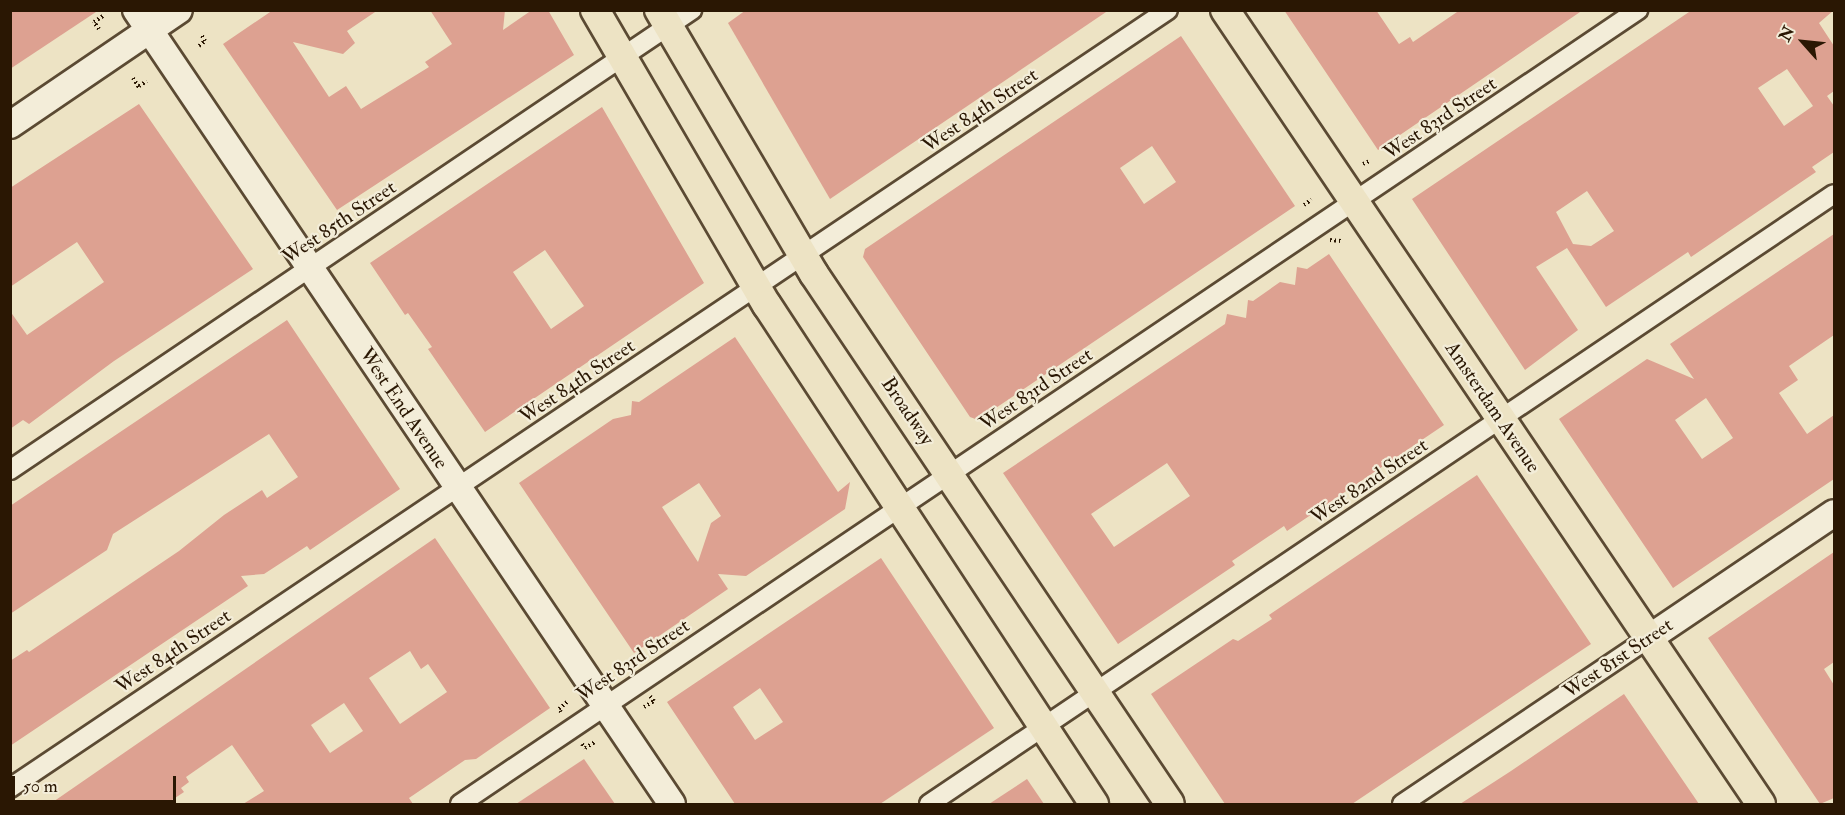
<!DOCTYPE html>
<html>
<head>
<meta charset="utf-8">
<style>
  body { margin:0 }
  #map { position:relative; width:1845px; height:815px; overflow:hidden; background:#ede3c4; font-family:"IM FELL Double Pica",serif }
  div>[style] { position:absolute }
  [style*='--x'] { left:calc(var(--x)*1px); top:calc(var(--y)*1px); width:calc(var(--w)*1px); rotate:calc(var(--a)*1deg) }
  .building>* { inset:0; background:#dda191 }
  .path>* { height:4px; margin-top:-2px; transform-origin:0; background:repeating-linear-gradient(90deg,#2a1703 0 1.5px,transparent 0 4.5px) }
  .roads { filter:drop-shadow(2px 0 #5b4a33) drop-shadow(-2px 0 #5b4a33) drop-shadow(0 2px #5b4a33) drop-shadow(0 -2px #5b4a33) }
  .street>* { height:18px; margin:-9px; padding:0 9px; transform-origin:9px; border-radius:9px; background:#f3edd9 }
  .secondary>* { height:26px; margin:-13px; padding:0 13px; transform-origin:13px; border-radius:13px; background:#f3edd9 }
  .primary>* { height:28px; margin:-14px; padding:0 14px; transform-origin:14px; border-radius:14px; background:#ede3c4 }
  span { translate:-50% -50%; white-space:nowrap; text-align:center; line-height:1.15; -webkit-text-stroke:4.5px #f3edd9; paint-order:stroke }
  .street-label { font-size:20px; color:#2a1703 }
  .frame { position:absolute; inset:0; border:12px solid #2a1703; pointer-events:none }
  .north { position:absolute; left:1773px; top:12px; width:60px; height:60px; -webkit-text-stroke:4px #f3edd9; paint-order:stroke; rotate:297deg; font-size:16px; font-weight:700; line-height:24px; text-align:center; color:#2a1703 }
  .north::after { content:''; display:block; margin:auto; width:21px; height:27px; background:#2a1703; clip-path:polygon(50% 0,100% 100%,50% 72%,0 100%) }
  .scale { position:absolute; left:12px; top:776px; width:164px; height:27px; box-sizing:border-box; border:3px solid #2a1703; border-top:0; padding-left:8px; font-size:18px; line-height:21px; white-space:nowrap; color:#2a1703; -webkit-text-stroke:4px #f3edd9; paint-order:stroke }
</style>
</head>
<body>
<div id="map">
  <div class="building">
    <i style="clip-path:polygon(10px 10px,99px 10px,10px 69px)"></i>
    <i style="clip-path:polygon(273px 10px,378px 10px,347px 31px,355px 43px,343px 54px,293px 42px,329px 97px,346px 86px,361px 109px,429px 67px,425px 62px,452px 44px,430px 10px,505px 10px,503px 30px,532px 10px,548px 10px,574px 55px,337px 210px,223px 44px)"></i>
    <i style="clip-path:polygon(746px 10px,1109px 10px,830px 199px,728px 23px)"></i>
    <i style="clip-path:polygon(1284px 10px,1376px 10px,1399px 44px,1410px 37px,1413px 42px,1460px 10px,1583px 10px,1378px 150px)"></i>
    <i style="clip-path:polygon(evenodd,1692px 10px,1834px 10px,1819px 23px,1834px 46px,1834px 91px,1827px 96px,1834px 106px,1834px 152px,1812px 167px,1816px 172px,1691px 257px,1688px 252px,1606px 307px,1567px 248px,1536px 267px,1578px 330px,1525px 370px,1412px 199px,1692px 10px,1787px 69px,1813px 106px,1784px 126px,1758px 88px,1787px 69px,1692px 10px,1587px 191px,1614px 231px,1591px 246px,1573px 244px,1556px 212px,1587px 191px)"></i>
    <i style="clip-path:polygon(evenodd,1181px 36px,1295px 206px,978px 420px,970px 417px,863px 257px,865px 249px,1181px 36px,1152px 146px,1176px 182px,1144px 204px,1120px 168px,1152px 146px)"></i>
    <i style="clip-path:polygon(139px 104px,253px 269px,114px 361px,29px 424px,23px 420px,10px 429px,10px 311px,27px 335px,104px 282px,77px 242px,10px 287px,10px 188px)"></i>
    <i style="clip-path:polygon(evenodd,602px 107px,704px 283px,485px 432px,428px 349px,432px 347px,408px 313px,405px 315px,370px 263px,602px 107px,545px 250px,584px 306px,551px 329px,513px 272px,545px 250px)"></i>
    <i style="clip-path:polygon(evenodd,1834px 234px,1834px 335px,1789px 366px,1798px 380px,1779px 393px,1807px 434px,1834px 415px,1834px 479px,1673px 588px,1559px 419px,1647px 359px,1694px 379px,1670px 344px,1834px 234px,1706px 398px,1733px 438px,1702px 459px,1675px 420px,1706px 398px)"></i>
    <i style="clip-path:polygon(evenodd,1329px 254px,1444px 425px,1287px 531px,1284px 526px,1232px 561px,1235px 565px,1118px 644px,1003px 473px,1225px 324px,1227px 314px,1246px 318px,1248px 300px,1253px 301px,1280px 282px,1295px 285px,1297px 267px,1307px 269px,1329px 254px,1167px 463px,1190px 496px,1114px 547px,1091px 514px,1167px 463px)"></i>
    <i style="clip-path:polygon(287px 320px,400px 489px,310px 550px,307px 546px,264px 574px,241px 576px,248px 586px,10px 746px,10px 661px,27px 650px,29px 652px,179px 551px,224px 515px,262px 490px,267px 498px,298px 477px,269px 434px,113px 534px,107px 550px,10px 614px,10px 506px)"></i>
    <i style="clip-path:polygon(evenodd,735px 337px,838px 492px,850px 482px,845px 509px,746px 576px,718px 574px,728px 589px,634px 653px,519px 483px,613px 419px,631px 415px,632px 401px,639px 402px,735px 337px,699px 483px,721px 516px,711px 523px,698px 562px,662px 507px,699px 483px)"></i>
    <i style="clip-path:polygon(1477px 475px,1591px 644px,1352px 804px,1225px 804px,1151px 694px,1233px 639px,1238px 641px,1272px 619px,1269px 615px)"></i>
    <i style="clip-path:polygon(evenodd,435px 538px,550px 708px,476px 759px,465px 760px,409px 798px,413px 804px,243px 804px,264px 791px,232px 745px,186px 777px,189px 782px,181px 788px,184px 792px,166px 804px,50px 804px,435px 538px,410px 651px,421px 669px,428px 664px,447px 692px,400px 724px,369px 678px,410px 651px,435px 538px,344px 703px,363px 731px,330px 753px,311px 725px,344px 703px)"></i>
    <i style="clip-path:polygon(1834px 552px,1834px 662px,1824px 669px,1834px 685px,1834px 798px,1820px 804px,1708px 638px)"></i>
    <i style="clip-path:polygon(evenodd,881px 558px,994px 728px,880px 804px,735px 804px,667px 702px,881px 558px,760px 688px,783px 722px,755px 740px,733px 707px,760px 688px)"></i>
    <i style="clip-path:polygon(1624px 694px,1699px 804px,1460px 804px,1511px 771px)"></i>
    <i style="clip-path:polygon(584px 759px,615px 804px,516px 804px)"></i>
    <i style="clip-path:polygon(1027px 779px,1044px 804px,989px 804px)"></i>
  </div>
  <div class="path">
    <i style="--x:99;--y:29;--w:9;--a:-126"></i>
    <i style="--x:94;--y:22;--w:11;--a:-34"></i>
    <i style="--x:199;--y:46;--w:8;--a:-40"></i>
    <i style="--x:205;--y:41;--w:8;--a:-120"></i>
    <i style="--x:133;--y:78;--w:13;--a:58"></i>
    <i style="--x:139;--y:86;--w:9;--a:-32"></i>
    <i style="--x:1363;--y:164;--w:8;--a:-23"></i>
    <i style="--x:1304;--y:205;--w:9;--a:-36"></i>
    <i style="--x:1330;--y:240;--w:11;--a:5"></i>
    <i style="--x:617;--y:668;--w:9;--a:-32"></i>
    <i style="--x:625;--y:663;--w:6;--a:51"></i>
    <i style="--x:644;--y:707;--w:12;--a:-31"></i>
    <i style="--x:654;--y:701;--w:6;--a:-129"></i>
    <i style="--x:561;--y:712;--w:4;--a:-124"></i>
    <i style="--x:559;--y:709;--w:11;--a:-41"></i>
    <i style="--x:582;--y:744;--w:5;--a:53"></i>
    <i style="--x:585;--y:748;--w:12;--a:-31"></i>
  </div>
  <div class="roads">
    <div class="street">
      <i style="--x:10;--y:470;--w:823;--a:-34"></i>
      <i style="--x:10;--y:788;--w:1395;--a:-33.9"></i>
      <i style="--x:460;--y:804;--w:1421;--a:-33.98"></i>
      <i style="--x:929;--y:804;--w:1091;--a:-33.98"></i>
      <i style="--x:1402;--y:804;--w:298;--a:-33.9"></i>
    </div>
    <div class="secondary">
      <i style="--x:136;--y:10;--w:958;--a:55.98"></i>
      <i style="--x:10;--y:125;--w:204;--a:-34.2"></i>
      <i style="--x:1649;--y:638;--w:223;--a:-34"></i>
    </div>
    <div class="primary">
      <i style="--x:595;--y:10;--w:341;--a:59.8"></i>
      <i style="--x:767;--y:305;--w:597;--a:56.76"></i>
      <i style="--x:659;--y:10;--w:306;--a:59.6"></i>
      <i style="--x:814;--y:274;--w:638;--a:56.11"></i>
      <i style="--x:1225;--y:10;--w:958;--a:55.98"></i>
    </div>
  </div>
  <div class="street-label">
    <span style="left:980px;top:110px;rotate:-34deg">West 84th Street</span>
    <span style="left:1440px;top:118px;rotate:-34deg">West 83rd Street</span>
    <span style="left:339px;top:222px;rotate:-34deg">West 85th Street</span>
    <span style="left:577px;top:381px;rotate:-34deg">West 84th Street</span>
    <span style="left:1036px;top:389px;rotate:-34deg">West 83rd Street</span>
    <span style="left:1493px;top:407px;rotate:56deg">Amsterdam Avenue</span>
    <span style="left:404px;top:408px;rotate:56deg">West End Avenue</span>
    <span style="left:908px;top:411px;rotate:56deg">Broadway</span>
    <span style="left:1369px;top:481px;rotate:-34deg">West 82nd Street</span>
    <span style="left:173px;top:651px;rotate:-34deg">West 84th Street</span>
    <span style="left:1618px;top:658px;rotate:-34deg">West 81st Street</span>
    <span style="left:633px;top:660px;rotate:-34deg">West 83rd Street</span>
  </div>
  <div class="frame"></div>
  <div class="north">N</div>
  <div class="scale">50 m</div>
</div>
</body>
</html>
